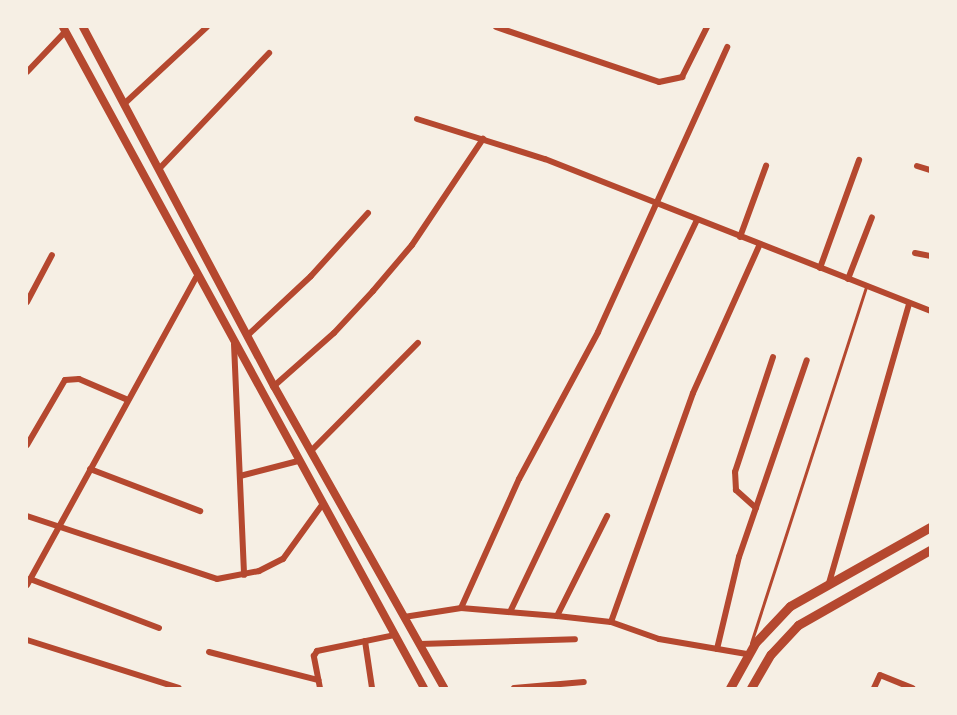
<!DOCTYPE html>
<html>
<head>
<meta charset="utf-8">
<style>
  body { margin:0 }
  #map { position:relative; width:957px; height:715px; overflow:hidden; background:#f6efe4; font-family:"Sofia Sans Condensed",sans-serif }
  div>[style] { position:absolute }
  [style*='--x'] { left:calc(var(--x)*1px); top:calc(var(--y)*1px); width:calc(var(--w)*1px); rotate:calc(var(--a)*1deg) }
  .service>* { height:3px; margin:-1.5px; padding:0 1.5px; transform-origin:1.5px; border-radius:1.5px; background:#b5482f }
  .minor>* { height:6px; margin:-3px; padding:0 3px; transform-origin:3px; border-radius:3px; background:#b5482f }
  .tertiary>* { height:8px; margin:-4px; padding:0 4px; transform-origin:4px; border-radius:4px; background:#b5482f }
  .secondary>* { height:9px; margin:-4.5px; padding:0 4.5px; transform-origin:4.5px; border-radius:4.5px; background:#b5482f }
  span { translate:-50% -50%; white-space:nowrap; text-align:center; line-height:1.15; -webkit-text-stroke:4.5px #f6efe4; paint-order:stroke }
  .frame { position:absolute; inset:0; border:28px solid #f6efe4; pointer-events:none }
</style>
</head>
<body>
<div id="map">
  <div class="service">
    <i style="--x:751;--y:643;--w:374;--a:-72.1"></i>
  </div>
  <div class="minor">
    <i style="--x:496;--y:27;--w:172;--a:18.6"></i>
    <i style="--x:659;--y:82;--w:24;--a:-12"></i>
    <i style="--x:682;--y:77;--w:56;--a:-63.4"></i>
    <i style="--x:27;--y:72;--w:55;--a:-46.5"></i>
    <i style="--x:124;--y:104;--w:113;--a:-42.9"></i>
    <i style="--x:417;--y:119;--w:134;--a:17.4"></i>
    <i style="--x:545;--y:159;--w:414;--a:21.5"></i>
    <i style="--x:917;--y:166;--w:14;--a:17"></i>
    <i style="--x:159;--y:169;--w:160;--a:-46.5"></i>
    <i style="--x:740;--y:237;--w:76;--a:-69.9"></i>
    <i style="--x:915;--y:253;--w:15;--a:11"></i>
    <i style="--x:820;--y:268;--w:115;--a:-70.1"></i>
    <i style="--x:848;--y:279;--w:66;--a:-68.8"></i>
    <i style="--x:27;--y:302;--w:53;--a:-62"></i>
    <i style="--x:248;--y:335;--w:86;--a:-43.1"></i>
    <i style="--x:311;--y:276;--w:85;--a:-47.9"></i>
    <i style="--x:234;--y:344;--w:231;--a:87.5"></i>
    <i style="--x:274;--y:386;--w:80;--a:-41.5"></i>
    <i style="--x:334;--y:333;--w:57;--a:-47.1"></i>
    <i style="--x:373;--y:291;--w:60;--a:-49.7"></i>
    <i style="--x:412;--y:245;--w:128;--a:-56.2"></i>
    <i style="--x:27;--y:445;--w:75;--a:-59.7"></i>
    <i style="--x:65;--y:380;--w:14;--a:-4"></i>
    <i style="--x:79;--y:379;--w:53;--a:23.2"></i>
    <i style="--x:311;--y:451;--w:152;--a:-45.3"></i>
    <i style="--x:90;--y:469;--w:118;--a:20.9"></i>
    <i style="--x:240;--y:476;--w:60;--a:-14.5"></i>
    <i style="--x:756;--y:508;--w:27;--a:-138"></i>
    <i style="--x:736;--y:490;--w:18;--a:-93"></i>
    <i style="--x:735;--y:472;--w:121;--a:-71.7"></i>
    <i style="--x:27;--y:516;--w:200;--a:18.3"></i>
    <i style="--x:217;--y:579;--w:43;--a:-10.8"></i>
    <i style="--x:259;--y:571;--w:27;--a:-27"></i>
    <i style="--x:283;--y:559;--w:67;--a:-54.2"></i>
    <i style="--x:30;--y:579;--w:138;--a:20.8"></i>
    <i style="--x:829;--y:583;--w:290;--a:-74"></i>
    <i style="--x:27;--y:585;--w:351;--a:-61.2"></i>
    <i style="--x:461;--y:608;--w:141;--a:-65.8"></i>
    <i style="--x:519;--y:479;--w:167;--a:-61.7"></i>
    <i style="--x:598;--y:332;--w:313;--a:-65.6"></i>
    <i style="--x:510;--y:612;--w:434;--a:-64.5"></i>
    <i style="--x:557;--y:616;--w:112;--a:-63.4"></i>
    <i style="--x:404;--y:617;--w:58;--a:-9"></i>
    <i style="--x:461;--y:608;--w:96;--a:4.8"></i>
    <i style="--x:557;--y:616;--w:54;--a:6.3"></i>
    <i style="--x:611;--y:622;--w:51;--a:19.5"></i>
    <i style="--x:659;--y:639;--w:89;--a:9.7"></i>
    <i style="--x:611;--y:622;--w:243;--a:-70.3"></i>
    <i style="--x:693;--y:393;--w:163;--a:-65.8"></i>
    <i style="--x:27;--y:640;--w:159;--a:17.5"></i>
    <i style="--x:365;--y:641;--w:48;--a:81.5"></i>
    <i style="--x:420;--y:644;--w:155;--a:-1.8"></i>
    <i style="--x:717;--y:649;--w:95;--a:-76.6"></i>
    <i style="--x:739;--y:557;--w:208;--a:-71"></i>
    <i style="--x:209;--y:652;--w:113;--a:14.4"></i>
    <i style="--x:320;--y:688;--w:33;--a:-101"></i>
    <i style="--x:314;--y:656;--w:6;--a:-59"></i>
    <i style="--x:317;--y:651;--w:80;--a:-11.6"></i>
    <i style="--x:514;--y:688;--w:70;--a:-4.9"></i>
    <i style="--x:874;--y:688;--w:14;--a:-65"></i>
    <i style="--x:880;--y:675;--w:35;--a:22"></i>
  </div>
  <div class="tertiary">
    <i style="--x:63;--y:27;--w:753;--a:61.36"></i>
    <i style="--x:83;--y:27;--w:407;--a:62"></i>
    <i style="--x:274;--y:386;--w:347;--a:60.6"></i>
  </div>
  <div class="secondary">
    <i style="--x:730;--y:688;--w:51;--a:-60.9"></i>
    <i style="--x:755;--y:643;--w:51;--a:-46.6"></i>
    <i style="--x:790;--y:606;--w:161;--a:-29.4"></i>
    <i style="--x:751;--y:688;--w:39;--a:-60"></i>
    <i style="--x:771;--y:654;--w:40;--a:-47"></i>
    <i style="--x:798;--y:625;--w:152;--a:-29.6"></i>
  </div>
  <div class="frame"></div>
</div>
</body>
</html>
